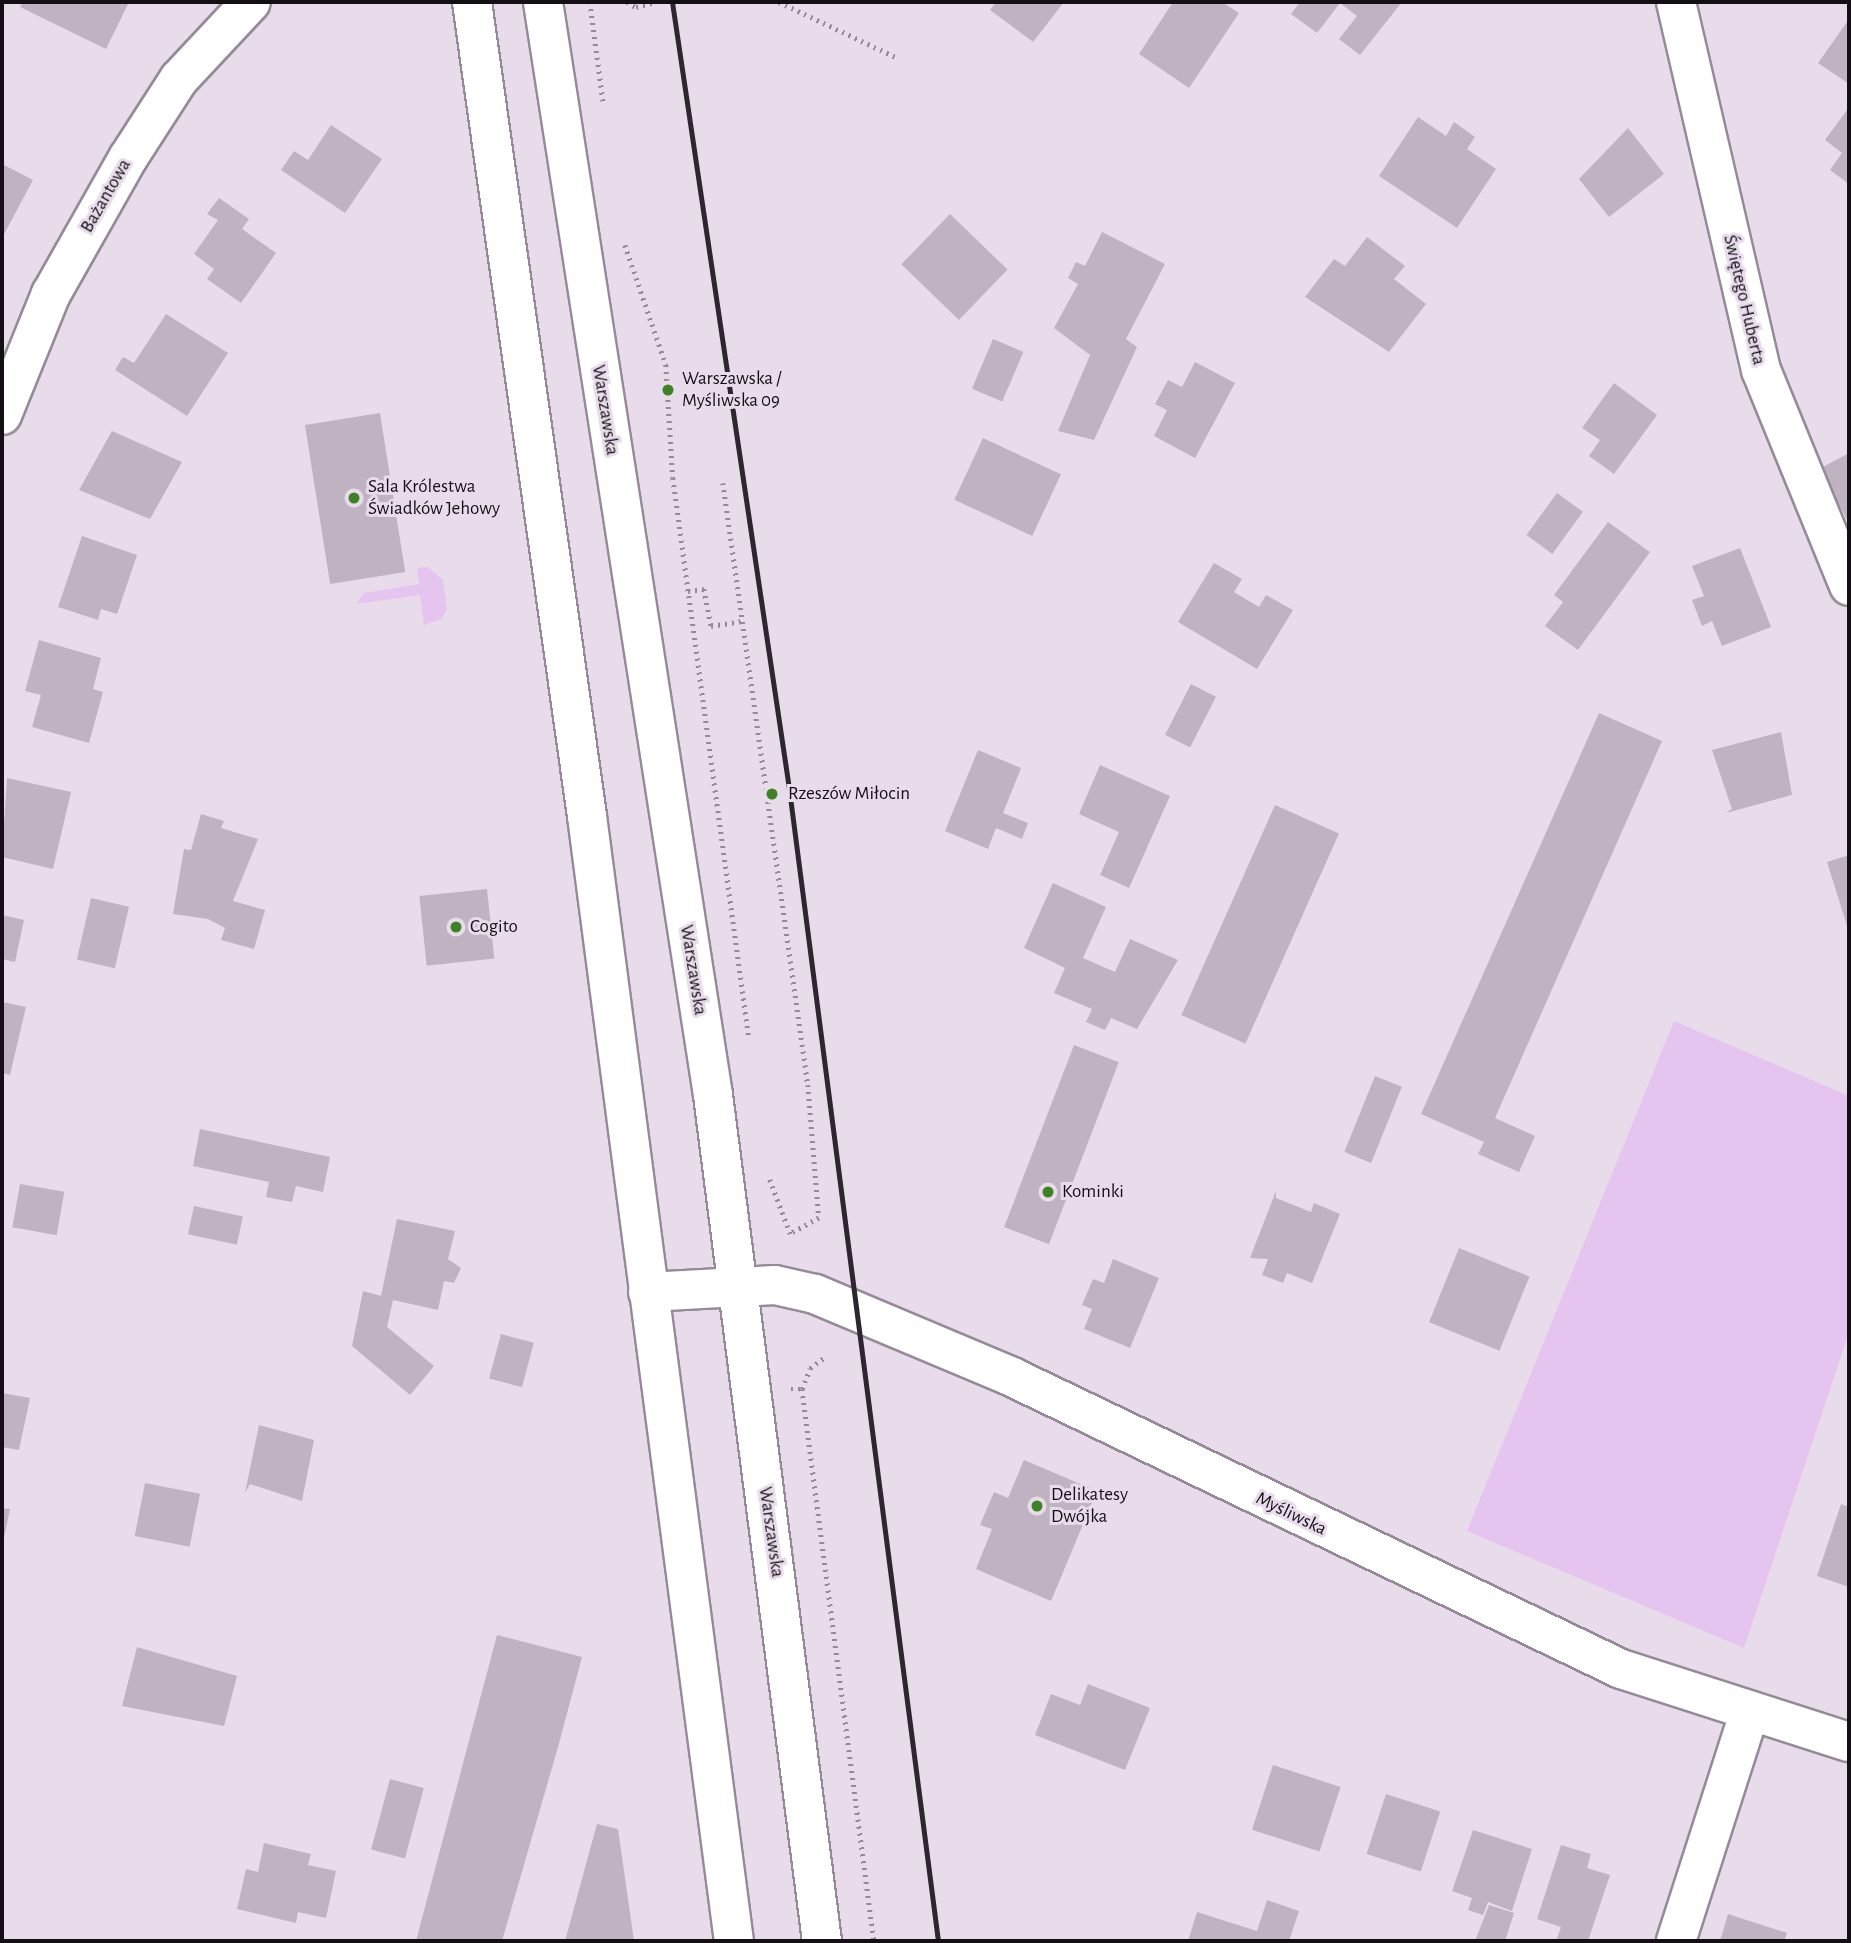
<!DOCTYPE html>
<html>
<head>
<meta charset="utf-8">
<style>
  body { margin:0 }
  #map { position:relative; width:1851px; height:1943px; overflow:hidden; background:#e8dceb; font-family:"Alegreya Sans",sans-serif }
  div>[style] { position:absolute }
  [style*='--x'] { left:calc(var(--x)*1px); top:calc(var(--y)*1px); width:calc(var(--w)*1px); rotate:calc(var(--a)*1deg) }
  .green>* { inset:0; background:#e5c5ef }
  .building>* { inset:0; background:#bfb3c2; transform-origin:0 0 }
  .path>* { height:4.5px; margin-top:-2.25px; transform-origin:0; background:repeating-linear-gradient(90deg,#938a95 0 2px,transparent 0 7px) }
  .roads { filter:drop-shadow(2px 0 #958a98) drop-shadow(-2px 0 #958a98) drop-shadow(0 2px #958a98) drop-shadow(0 -2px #958a98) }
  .minor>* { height:38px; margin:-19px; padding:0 19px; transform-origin:19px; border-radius:19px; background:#fff }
  .major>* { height:38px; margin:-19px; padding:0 19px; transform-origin:19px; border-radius:19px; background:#fff }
  .rail>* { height:5px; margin:-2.5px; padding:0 2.5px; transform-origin:2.5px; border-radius:2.5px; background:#2c272d }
  .dots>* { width:19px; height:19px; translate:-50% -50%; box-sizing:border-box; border:4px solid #e8dceb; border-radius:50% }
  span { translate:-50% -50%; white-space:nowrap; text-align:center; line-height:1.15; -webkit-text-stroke:6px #e8dceb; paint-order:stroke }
  .street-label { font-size:19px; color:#130f14 }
  .poi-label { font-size:19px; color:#130f14 }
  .left { translate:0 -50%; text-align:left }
  .frame { position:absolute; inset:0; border:4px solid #130f14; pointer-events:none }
</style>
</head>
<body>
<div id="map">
  <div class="green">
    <i style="clip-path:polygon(428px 567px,443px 580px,447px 609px,442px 619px,424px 625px,420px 595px,356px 604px,364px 593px,419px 584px,417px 568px)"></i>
    <i style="clip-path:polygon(1674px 1021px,1849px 1096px,1849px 1332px,1744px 1648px,1467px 1531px)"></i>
  </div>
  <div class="building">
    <i style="clip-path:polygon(23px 2px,129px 2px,106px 49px,20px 7px)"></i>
    <i style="clip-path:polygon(996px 2px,1064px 2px,1033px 42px,990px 10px)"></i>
    <i style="clip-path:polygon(1173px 2px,1222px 2px,1239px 13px,1189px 88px,1139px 54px)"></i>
    <i style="clip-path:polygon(1300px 2px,1402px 2px,1360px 55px,1339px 39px,1357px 16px,1340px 3px,1317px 33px,1291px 14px)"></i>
    <i style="clip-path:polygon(1849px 19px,1849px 84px,1818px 63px)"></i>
    <i style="clip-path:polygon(1847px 110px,1849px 112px,1849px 184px,1830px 170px,1842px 153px,1825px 140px)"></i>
    <i style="clip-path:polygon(1418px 117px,1446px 136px,1454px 122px,1475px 137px,1467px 149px,1496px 169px,1457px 228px,1379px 176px)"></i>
    <i style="clip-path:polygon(331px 125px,382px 159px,345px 213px,281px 170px,294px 151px,308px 160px)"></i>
    <i style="clip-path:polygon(1628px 128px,1664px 174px,1609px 217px,1579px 179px)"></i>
    <i style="clip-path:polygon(2px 164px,33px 180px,2px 238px)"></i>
    <i style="clip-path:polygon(219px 198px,249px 219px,242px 229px,276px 253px,241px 303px,207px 279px,214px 269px,194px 254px,218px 220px,207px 214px)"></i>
    <i style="left:950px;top:214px;width:80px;height:70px;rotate:44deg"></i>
    <i style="clip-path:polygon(1102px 232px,1165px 264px,1126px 339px,1137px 347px,1094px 440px,1058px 431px,1090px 355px,1054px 328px,1078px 284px,1068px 278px,1076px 262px,1085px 266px)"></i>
    <i style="clip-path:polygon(1367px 237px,1405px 266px,1394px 279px,1426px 304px,1389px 352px,1305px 297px,1334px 259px,1345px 266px)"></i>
    <i style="clip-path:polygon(166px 314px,228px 353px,187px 416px,115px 370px,123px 357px,134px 363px)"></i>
    <i style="left:993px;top:339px;width:33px;height:54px;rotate:23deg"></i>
    <i style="clip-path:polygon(1195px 362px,1235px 383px,1195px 458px,1154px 436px,1167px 410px,1155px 404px,1168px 380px,1182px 387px)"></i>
    <i style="clip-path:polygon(1614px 383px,1657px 415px,1614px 474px,1589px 456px,1600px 440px,1582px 428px)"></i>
    <i style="left:380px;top:413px;width:161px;height:76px;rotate:81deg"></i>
    <i style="clip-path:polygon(112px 431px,182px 462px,150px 519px,79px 490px)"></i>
    <i style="left:983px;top:438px;width:86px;height:68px;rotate:25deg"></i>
    <i style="clip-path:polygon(1849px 453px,1849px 524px,1821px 468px)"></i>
    <i style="left:1557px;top:493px;width:32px;height:52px;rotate:36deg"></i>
    <i style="clip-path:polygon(1608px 522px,1650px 552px,1578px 650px,1545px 626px,1563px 602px,1554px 595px)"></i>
    <i style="clip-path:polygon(82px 536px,137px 555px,117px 614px,101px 609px,98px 620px,58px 607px)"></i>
    <i style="clip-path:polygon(1740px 548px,1771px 627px,1722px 646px,1712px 621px,1702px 626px,1692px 600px,1704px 596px,1692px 566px)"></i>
    <i style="clip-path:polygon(1214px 563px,1242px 579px,1234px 592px,1259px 607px,1266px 595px,1293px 610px,1257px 669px,1178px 622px)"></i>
    <i style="clip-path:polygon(39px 640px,101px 658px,93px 689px,103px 692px,89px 743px,32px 727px,41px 695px,25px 691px)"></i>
    <i style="left:1191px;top:684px;width:28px;height:57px;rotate:27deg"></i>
    <i style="clip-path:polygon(1599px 713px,1662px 741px,1495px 1118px,1535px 1136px,1519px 1172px,1478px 1154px,1484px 1142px,1421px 1114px)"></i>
    <i style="clip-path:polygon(1781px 732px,1792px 795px,1726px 813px,1732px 809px,1712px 750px)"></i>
    <i style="clip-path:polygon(978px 750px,1021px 768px,1003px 813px,1028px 823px,1022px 839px,996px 828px,988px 849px,945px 831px)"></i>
    <i style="clip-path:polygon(1100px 765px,1170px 796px,1129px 888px,1100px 875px,1119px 832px,1079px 814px)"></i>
    <i style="clip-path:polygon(7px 778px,71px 792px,53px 869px,2px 857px)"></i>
    <i style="left:1275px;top:805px;width:70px;height:230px;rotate:24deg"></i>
    <i style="clip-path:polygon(201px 814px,224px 821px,221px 828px,258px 839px,233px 901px,265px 910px,254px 949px,221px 940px,225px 928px,208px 919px,173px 914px,184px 849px,191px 850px)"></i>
    <i style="clip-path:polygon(1849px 855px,1849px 932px,1827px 862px)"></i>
    <i style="clip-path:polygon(1053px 883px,1106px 907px,1083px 958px,1115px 972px,1130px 939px,1178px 960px,1137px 1029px,1111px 1018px,1105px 1030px,1086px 1022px,1092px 1009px,1054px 993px,1065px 968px,1024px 948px)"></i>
    <i style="left:487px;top:889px;width:70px;height:68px;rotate:84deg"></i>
    <i style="left:91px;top:898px;width:39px;height:63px;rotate:13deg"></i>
    <i style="clip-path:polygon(2px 915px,24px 920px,15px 962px,2px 959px)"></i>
    <i style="clip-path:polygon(2px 1002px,26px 1007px,10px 1075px,2px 1073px)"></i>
    <i style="left:1074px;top:1045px;width:48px;height:195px;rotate:21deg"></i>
    <i style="left:1375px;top:1076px;width:29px;height:82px;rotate:22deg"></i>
    <i style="clip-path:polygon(200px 1129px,330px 1157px,323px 1192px,296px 1186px,292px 1202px,266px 1197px,269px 1182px,193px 1166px)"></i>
    <i style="left:20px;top:1184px;width:45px;height:44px;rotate:10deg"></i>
    <i style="clip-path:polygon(1276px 1191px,1276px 1198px,1311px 1212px,1314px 1203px,1340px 1214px,1312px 1283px,1287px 1273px,1283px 1283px,1262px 1275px,1268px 1259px,1250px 1258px)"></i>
    <i style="left:194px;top:1206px;width:50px;height:29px;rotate:12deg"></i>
    <i style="clip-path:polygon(397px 1219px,455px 1231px,448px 1259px,461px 1268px,454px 1283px,444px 1281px,438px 1310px,393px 1300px,387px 1327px,434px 1366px,410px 1395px,352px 1346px,363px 1291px,381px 1296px)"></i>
    <i style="left:1459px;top:1248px;width:76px;height:80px;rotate:22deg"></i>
    <i style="clip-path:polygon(1113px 1259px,1159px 1278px,1130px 1348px,1084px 1329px,1092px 1309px,1082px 1305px,1093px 1279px,1104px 1283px)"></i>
    <i style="left:501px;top:1334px;width:34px;height:46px;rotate:15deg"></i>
    <i style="clip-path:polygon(2px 1393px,30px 1398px,19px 1450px,2px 1447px)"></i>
    <i style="clip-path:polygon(259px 1425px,314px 1440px,302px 1501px,250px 1484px,245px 1493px)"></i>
    <i style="clip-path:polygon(1024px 1460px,1097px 1491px,1051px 1601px,976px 1569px,992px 1529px,980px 1525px,994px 1492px,1008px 1498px)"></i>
    <i style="left:145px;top:1483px;width:56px;height:54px;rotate:11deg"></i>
    <i style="clip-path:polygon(1841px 1504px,1849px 1507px,1849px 1587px,1817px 1576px)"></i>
    <i style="clip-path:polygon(2px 1508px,10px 1509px,3px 1543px,2px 1543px)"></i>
    <i style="clip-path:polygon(497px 1635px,582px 1657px,558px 1747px,502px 1941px,416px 1941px)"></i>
    <i style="clip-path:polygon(137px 1647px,237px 1676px,224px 1726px,122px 1706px)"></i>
    <i style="clip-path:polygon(1088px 1684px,1150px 1708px,1125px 1770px,1035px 1735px,1051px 1694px,1080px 1705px)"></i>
    <i style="left:1273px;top:1765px;width:71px;height:68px;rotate:18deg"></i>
    <i style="left:390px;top:1779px;width:35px;height:73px;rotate:15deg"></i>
    <i style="left:1386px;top:1794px;width:57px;height:63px;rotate:18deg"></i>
    <i style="clip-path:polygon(597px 1824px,618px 1829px,634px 1941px,565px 1941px)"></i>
    <i style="clip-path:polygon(1473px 1830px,1532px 1849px,1512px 1911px,1488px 1902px,1483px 1915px,1468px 1910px,1472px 1898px,1452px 1891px)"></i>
    <i style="clip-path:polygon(264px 1843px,311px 1854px,308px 1865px,336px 1871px,326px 1918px,298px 1912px,296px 1923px,237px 1909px,246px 1869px,258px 1872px)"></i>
    <i style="clip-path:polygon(1561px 1845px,1591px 1854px,1587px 1868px,1610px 1875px,1588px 1941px,1556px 1941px,1561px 1927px,1537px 1919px)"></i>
    <i style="clip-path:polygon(1267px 1900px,1299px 1911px,1289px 1941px,1188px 1941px,1197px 1912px,1257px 1931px)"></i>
    <i style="clip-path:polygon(1489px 1905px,1514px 1913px,1505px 1941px,1475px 1941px)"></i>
    <i style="clip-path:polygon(1728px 1914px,1787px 1933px,1784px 1941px,1720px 1941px)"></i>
  </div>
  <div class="path">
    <i style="--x:590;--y:2;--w:100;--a:82.5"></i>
    <i style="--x:627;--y:2;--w:10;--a:29"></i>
    <i style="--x:636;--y:7;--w:20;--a:-15"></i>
    <i style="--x:779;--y:2;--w:132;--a:25.2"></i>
    <i style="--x:625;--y:245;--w:127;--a:71.1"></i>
    <i style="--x:666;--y:365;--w:113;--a:86.5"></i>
    <i style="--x:673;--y:478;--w:566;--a:82.28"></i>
    <i style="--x:723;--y:483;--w:608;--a:81.96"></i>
    <i style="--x:808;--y:1085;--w:133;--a:85.3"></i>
    <i style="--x:819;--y:1218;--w:33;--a:151"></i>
    <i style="--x:790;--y:1234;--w:62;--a:-110.8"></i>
    <i style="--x:688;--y:591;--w:16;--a:-7"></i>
    <i style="--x:704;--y:589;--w:38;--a:79"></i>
    <i style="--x:711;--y:626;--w:33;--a:-9"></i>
    <i style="--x:791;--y:1389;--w:11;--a:0"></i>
    <i style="--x:802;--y:1389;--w:22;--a:-69"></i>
    <i style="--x:810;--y:1368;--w:19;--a:-36"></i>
    <i style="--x:802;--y:1389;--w:557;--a:82.57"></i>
  </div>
  <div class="roads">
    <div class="minor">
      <i style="--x:1676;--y:2;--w:378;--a:77"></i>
      <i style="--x:1761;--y:370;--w:233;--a:67.8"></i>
      <i style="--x:2;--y:415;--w:131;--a:-68"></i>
      <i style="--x:51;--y:294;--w:156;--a:-60.5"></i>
      <i style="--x:128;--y:158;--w:94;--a:-57.2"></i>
      <i style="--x:179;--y:79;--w:105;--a:-46.9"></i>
      <i style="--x:648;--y:1292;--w:127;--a:-3.2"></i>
      <i style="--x:775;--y:1285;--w:41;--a:12.7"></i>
      <i style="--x:815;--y:1294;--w:212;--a:22.8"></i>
      <i style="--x:1010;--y:1376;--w:678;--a:25.62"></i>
      <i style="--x:1621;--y:1669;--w:239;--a:17.8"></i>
      <i style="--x:1676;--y:1941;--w:239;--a:-72.2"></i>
    </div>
    <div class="major">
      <i style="--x:472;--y:2;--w:822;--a:81.96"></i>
      <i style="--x:587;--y:816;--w:1135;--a:82.56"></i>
      <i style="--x:543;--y:2;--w:1106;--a:81.16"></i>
      <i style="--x:713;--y:1095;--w:853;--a:82.66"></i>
    </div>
  </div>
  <div class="rail">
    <i style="--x:672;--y:2;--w:796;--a:81.54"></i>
    <i style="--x:789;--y:789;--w:1162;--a:82.63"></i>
  </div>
  <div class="dots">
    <i style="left:668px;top:390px;background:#3f8225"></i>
    <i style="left:354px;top:498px;background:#3f8225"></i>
    <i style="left:772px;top:794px;background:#3f8225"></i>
    <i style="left:456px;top:927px;background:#3f8225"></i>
    <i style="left:1048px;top:1192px;background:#3f8225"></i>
    <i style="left:1037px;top:1506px;background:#3f8225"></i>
  </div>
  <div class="street-label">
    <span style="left:106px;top:196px;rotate:-60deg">Bażantowa</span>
    <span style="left:1744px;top:300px;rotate:77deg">Świętego Huberta</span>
    <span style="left:605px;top:410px;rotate:81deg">Warszawska</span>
    <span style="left:693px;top:970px;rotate:81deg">Warszawska</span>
    <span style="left:1291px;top:1514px;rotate:26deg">Myśliwska</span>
    <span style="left:771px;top:1532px;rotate:82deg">Warszawska</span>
  </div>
  <div class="poi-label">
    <span class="left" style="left:682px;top:390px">Warszawska /<br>Myśliwska 09</span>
    <span class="left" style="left:368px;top:498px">Sala Królestwa<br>Świadków Jehowy</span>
    <span class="left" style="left:788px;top:794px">Rzeszów Miłocin</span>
    <span class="left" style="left:470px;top:927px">Cogito</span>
    <span class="left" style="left:1062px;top:1192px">Kominki</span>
    <span class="left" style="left:1051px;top:1506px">Delikatesy<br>Dwójka</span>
  </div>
  <div class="frame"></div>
</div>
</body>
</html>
